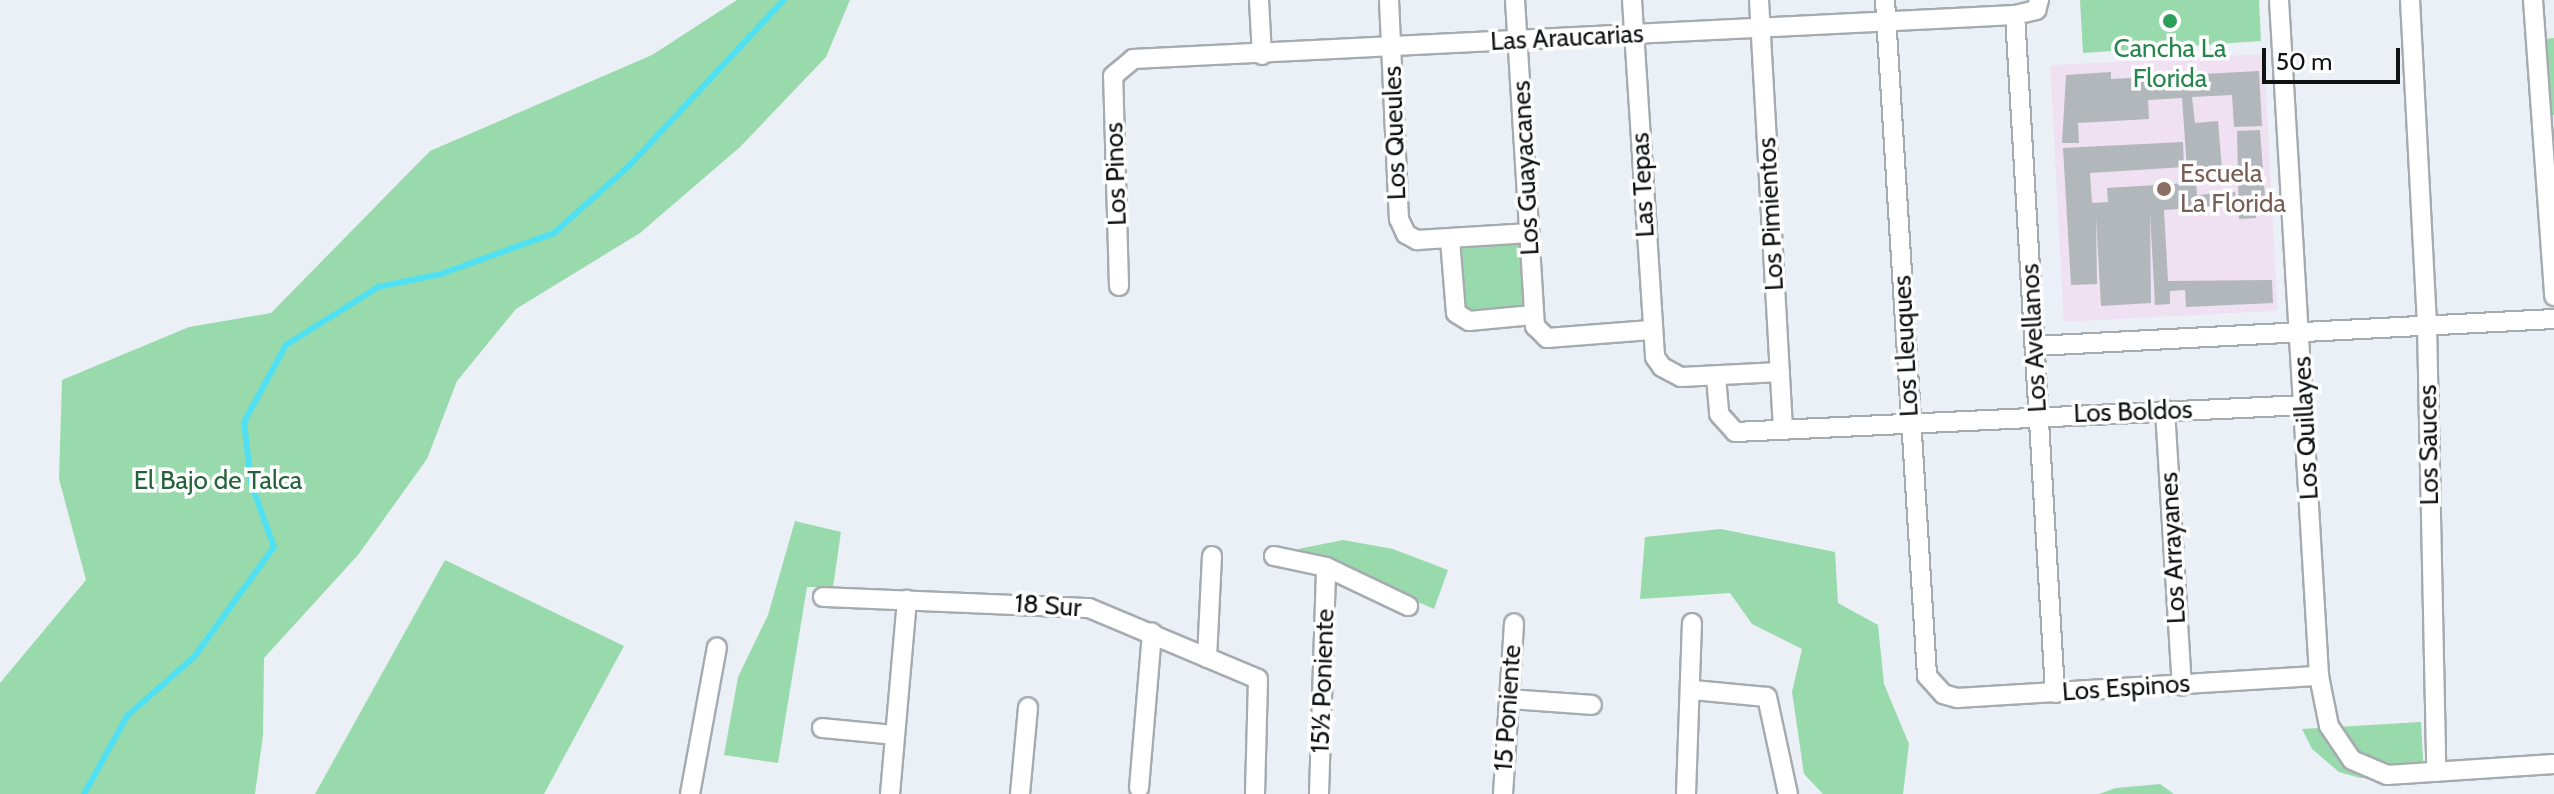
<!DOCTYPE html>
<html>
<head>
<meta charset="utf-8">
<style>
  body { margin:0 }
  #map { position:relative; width:2554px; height:794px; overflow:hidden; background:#ebf0f6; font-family:Cabin,sans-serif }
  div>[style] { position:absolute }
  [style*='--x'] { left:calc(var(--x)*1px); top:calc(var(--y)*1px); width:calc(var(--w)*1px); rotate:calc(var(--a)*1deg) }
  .education>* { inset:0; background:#efe0f2; transform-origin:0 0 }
  .green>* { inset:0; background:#98daab }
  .stream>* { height:6px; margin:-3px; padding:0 3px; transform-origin:3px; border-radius:3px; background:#50e0f1 }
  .building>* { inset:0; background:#b1b7bb }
  .roads { filter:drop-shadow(2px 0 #a6abb0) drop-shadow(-2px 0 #a6abb0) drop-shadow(0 2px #a6abb0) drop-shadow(0 -2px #a6abb0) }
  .street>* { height:18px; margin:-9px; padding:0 9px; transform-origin:9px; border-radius:9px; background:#fff }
  .dots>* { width:22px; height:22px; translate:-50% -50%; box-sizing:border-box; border:4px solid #fff; border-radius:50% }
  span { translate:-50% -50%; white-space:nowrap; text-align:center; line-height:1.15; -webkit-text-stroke:7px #fff; paint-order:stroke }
  .street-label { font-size:26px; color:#101113 }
  .leisure-label { font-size:26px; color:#27864d }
  .education-label { font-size:26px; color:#785e54 }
  .left { translate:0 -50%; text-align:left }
  .park-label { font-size:26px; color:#23623b }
  .scale { position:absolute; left:2262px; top:48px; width:138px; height:36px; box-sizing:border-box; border:4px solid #101113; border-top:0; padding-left:10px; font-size:24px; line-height:28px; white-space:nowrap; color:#101113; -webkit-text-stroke:6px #fff; paint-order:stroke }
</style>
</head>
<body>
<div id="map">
  <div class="education">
    <i style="left:2264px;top:54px;width:257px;height:214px;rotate:87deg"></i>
  </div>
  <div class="green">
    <i style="clip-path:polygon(737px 0,850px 0,826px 57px,740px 147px,640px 233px,516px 309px,457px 381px,427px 459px,358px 555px,264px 658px,263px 735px,255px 794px,0 794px,0 683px,86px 580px,59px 479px,62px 380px,189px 327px,271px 313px,430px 151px,652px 55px)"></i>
    <i style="clip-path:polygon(2080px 0,2259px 0,2261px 41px,2083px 53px)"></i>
    <i style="clip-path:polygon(2554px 38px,2554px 115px,2548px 115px,2544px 39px)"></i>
    <i style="clip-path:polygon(1530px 233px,1533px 315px,1456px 313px,1450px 240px)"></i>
    <i style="clip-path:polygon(795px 521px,841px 532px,833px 587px,807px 587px,778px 763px,724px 755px,738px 677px,768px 615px)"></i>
    <i style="clip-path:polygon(1721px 529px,1835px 552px,1838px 603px,1878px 625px,1884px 684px,1909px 744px,1903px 794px,1823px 794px,1804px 774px,1792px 692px,1802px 649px,1752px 624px,1730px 593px,1640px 599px,1645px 537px)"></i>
    <i style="clip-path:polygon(1343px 540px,1393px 549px,1448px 570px,1434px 609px,1298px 549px)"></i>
    <i style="clip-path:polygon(445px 560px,624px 646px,544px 794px,315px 794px)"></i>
    <i style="clip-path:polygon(2421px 722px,2424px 777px,2360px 778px,2339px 772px,2312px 749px,2302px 729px)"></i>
    <i style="clip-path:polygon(2160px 784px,2174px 794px,2099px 794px,2116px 788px)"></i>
  </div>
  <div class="stream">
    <i style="--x:84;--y:794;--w:89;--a:-61.1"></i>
    <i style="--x:127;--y:716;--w:89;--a:-41.4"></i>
    <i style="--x:194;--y:657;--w:136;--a:-54"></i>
    <i style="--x:274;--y:547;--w:68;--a:-109.8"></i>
    <i style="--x:251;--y:483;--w:61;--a:-96.5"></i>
    <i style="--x:244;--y:422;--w:88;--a:-61.4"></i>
    <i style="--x:286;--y:345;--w:109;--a:-32.2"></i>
    <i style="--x:378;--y:287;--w:64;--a:-11.7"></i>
    <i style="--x:441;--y:274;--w:120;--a:-19.9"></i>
    <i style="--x:554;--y:233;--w:101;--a:-41.8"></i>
    <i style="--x:629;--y:166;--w:227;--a:-47"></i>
  </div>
  <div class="building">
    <i style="clip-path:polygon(2259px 71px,2262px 126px,2234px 127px,2232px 95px,2192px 97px,2195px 123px,2218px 121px,2222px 169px,2195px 171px,2197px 195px,2235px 192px,2236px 205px,2164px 210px,2168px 281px,2272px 280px,2273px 303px,2186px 307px,2185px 290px,2170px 291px,2170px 304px,2155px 305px,2150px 212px,2151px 303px,2101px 306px,2096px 216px,2097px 284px,2071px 285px,2063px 148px,2183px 142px,2184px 167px,2090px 173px,2092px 203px,2108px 202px,2107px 188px,2188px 183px,2182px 98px,2148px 100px,2149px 119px,2078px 123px,2079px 143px,2062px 143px,2066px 75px,2111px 72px,2111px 79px)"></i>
    <i style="clip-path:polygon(2260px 130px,2266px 211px,2256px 211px,2256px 218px,2239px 219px,2237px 131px)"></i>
  </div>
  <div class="roads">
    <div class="street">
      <i style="--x:1259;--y:0;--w:55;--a:86.9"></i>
      <i style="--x:1389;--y:0;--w:219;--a:87.4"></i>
      <i style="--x:1399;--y:219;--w:17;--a:65"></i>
      <i style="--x:1406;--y:234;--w:13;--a:29"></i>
      <i style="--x:1417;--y:240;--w:113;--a:-3.5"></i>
      <i style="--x:1515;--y:0;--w:327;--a:86.5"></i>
      <i style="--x:1535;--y:326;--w:17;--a:45"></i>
      <i style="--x:1547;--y:338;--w:104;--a:-4.4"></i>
      <i style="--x:1632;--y:0;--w:358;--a:86.3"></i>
      <i style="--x:1655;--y:357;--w:12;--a:55"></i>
      <i style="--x:1662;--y:367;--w:21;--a:28"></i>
      <i style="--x:1681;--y:377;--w:99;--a:-2.9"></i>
      <i style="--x:1759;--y:0;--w:430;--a:86.8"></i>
      <i style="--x:1885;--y:0;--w:677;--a:86.44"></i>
      <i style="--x:1927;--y:676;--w:24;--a:48"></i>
      <i style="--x:1943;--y:694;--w:15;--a:16"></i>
      <i style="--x:1957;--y:698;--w:363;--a:-3.5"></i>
      <i style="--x:2279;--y:0;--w:677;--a:86.61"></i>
      <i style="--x:2319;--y:676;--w:51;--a:78.7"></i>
      <i style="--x:2329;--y:726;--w:41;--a:55.9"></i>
      <i style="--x:2352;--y:760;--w:38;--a:23"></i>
      <i style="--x:2387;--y:775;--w:167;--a:-3.8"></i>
      <i style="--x:2410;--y:0;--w:325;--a:87"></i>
      <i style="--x:2427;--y:325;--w:447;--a:88.8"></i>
      <i style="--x:2533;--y:0;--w:297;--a:85.9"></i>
      <i style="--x:2015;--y:15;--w:679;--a:86.62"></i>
      <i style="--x:1450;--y:240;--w:73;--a:85.3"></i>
      <i style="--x:1456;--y:313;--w:15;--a:32"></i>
      <i style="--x:1469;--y:321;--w:64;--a:-5.4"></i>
      <i style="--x:1119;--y:286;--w:210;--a:-91.6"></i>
      <i style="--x:1113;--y:76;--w:26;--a:-40"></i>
      <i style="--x:1133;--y:59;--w:883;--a:-2.86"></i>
      <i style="--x:2015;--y:15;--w:22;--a:-13"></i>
      <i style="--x:2036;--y:10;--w:10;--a:-73"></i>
      <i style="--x:2035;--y:346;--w:520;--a:-2.98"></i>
      <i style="--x:1716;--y:377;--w:37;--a:85"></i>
      <i style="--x:1719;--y:414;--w:24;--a:48"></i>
      <i style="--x:1735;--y:432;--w:571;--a:-2.71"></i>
      <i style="--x:2165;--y:410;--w:276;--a:86.5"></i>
      <i style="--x:1274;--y:556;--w:53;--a:11.9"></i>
      <i style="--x:1326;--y:567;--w:91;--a:25.4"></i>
      <i style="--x:823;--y:597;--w:266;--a:2.4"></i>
      <i style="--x:1089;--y:608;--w:183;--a:22.8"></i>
      <i style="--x:1258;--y:679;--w:115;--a:91.5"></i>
      <i style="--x:1207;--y:658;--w:102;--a:-87.2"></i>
      <i style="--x:1693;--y:690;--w:74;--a:5.4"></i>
      <i style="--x:1767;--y:697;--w:99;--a:77.8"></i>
      <i style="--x:1509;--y:699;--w:83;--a:4.1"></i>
      <i style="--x:822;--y:728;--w:73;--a:5.5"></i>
      <i style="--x:1139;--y:788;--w:156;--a:-85.2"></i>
      <i style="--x:690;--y:794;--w:149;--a:-79.6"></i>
      <i style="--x:890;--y:794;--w:195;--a:-85"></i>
      <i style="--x:1020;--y:794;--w:87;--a:-84.7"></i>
      <i style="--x:1319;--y:794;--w:227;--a:-88.2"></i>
      <i style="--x:1503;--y:794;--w:171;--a:-86.3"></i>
      <i style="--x:1686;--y:794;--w:171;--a:-88"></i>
    </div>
  </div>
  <div class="dots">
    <i style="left:2170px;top:21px;background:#2e9e5b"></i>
    <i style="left:2164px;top:189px;background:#8d6e63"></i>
  </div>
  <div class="street-label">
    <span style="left:1567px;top:38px;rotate:-3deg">Las Araucarias</span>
    <span style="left:1395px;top:133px;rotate:-92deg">Los Queules</span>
    <span style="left:1526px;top:168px;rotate:-93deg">Los Guayacanes</span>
    <span style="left:1116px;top:174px;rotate:-92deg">Los Pinos</span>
    <span style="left:1643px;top:185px;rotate:-93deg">Las Tepas</span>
    <span style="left:1771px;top:214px;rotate:-93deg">Los Pimientos</span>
    <span style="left:2034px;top:338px;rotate:-93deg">Los Avellanos</span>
    <span style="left:1906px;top:346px;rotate:-93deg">Los Lleuques</span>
    <span style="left:2133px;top:412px;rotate:-2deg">Los Boldos</span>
    <span style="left:2306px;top:428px;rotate:-93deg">Los Quillayes</span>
    <span style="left:2429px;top:445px;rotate:-91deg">Los Sauces</span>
    <span style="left:2173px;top:548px;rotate:-93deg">Los Arrayanes</span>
    <span style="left:1048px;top:606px;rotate:4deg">18 Sur</span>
    <span style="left:1323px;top:681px;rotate:-88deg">15½ Poniente</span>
    <span style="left:2126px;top:688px;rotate:-4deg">Los Espinos</span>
    <span style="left:1508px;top:708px;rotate:-86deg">15 Poniente</span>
  </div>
  <div class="leisure-label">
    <span style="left:2170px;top:64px">Cancha La<br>Florida</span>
  </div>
  <div class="education-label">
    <span class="left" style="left:2180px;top:189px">Escuela<br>La Florida</span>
  </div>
  <div class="park-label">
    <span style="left:218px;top:481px">El Bajo de Talca</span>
  </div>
  <div class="scale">50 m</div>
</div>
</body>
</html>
